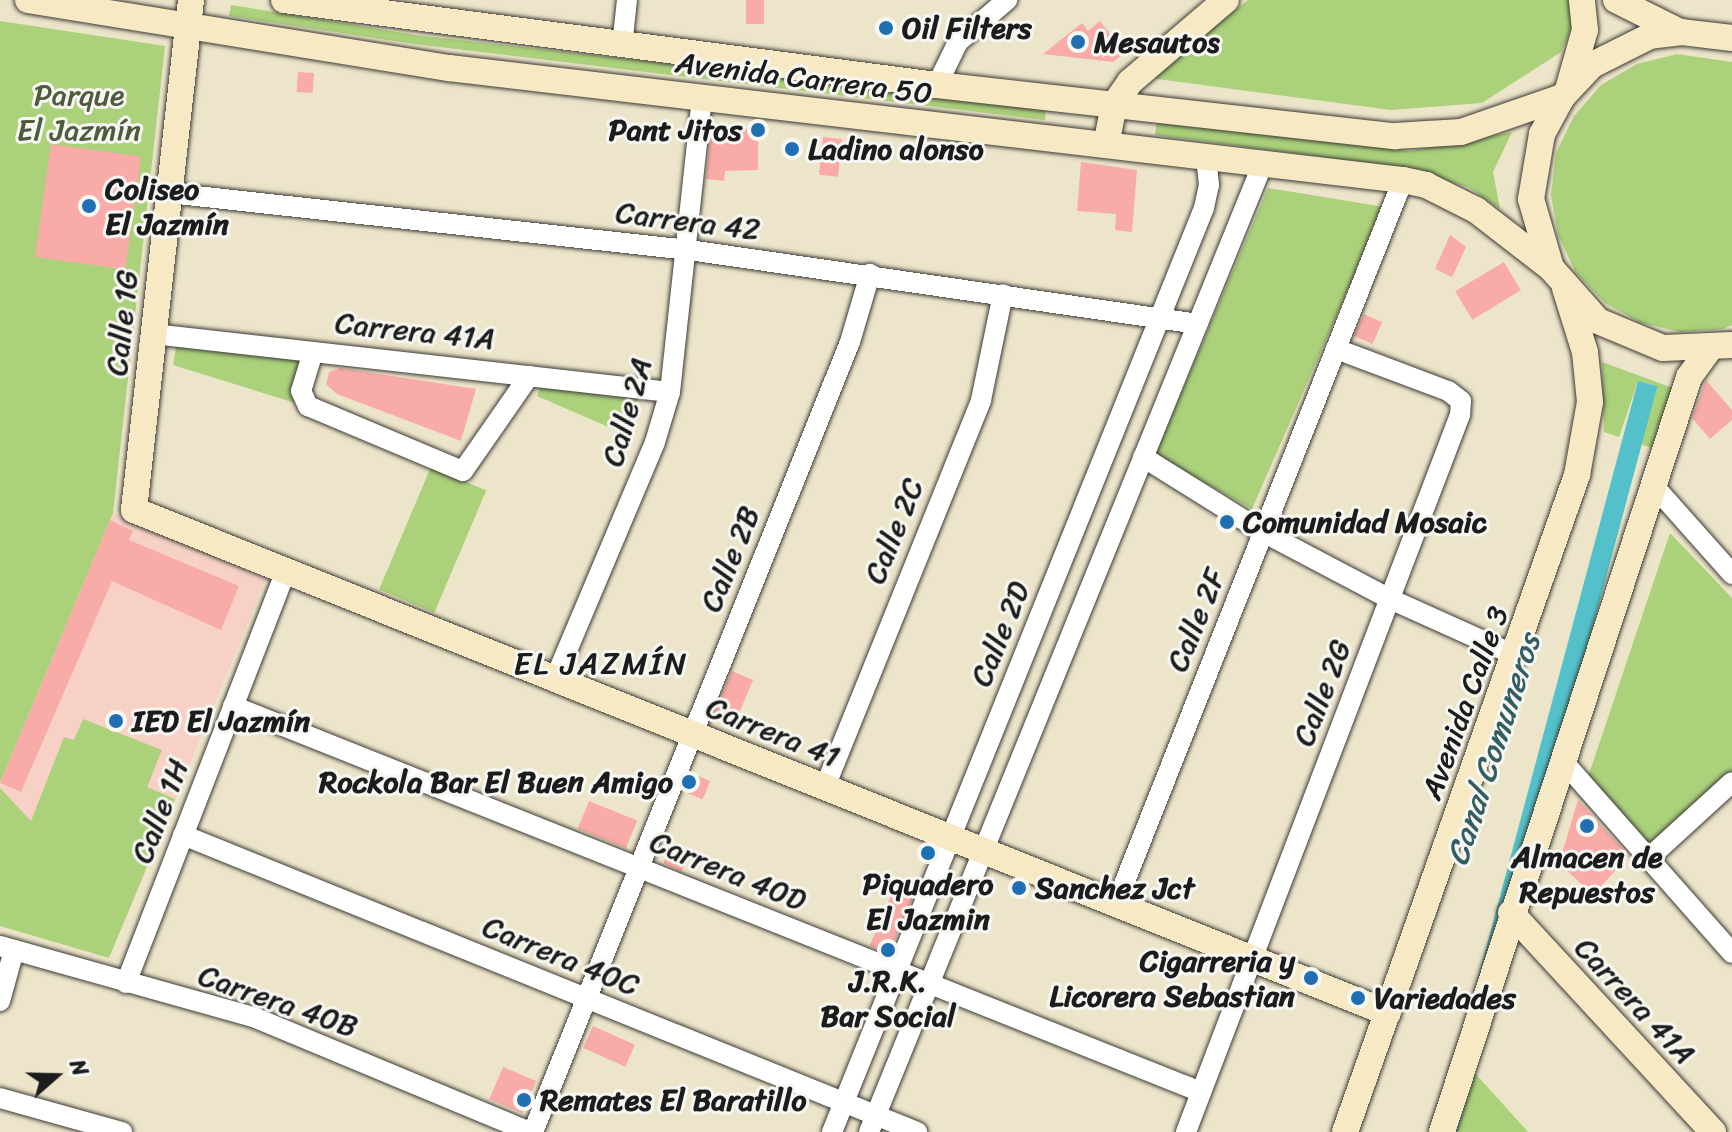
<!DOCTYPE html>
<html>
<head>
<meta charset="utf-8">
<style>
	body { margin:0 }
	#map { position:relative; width:1732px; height:1132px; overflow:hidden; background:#ede5ca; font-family:Sriracha,sans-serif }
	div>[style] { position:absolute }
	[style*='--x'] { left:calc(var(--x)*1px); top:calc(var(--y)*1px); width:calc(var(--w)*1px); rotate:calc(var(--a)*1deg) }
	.built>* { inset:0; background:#f7d1c6 }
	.green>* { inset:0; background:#abd17b; transform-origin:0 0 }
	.water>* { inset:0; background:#54c1ca; transform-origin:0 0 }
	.building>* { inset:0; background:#f9aca7; transform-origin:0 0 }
	.roads { filter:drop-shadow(0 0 2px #3b3a36) drop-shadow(0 0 2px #3b3a36) }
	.street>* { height:20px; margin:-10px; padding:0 10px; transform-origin:10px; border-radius:10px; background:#fff }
	.secondary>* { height:26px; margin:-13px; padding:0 13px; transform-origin:13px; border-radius:13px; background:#f6e9c3 }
	.dots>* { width:22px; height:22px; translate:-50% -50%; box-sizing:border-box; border:4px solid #f6f6f2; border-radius:50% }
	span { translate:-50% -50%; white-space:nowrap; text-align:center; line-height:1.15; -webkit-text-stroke:6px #f6f6f2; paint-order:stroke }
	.poi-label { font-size:30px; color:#1c1c1c; font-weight:700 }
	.left { translate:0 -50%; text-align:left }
	.right { translate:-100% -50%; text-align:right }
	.street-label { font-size:30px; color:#1c1c1c }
	.park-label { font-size:30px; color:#4e5b3d }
	.neighbourhood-label { font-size:32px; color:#1c1c1c; letter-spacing:2px }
	.water-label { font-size:32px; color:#325e62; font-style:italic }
	.north { position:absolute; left:16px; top:1036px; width:80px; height:80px; -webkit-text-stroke:6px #f6f6f2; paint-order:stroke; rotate:70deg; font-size:22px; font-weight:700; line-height:32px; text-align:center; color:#1c1c1c }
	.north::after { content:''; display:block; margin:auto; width:28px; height:36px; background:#1c1c1c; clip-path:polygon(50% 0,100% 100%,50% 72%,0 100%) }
</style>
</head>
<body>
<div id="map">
	<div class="built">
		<i style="clip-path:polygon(113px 513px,266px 579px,124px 924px,0 788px)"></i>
	</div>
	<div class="green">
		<i style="clip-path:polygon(1248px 0,1574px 0,1577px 16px,1561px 52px,1482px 103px,1391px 110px,1150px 78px)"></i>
		<i style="clip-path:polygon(231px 5px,416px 35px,1046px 107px,1045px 120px,414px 44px,229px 16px)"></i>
		<i style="clip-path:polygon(0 21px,165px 46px,113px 513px,0 783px)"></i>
		<i style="clip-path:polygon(1677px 54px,1732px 62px,1732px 325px,1722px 329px,1681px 332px,1641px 323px,1605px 303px,1576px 273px,1558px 235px,1551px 195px,1556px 153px,1574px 116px,1601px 85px,1637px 64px)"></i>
		<i style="clip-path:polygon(1157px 120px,1410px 151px,1512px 132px,1493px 172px,1500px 209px,1470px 188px,1408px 168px,1155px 135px)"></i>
		<i style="clip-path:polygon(1268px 188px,1384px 207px,1252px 509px,1155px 455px)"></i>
		<i style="clip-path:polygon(177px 342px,304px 356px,295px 403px,173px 365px)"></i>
		<i style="clip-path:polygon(1602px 362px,1673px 388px,1651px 448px,1638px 443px,1656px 386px,1638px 381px,1619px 437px,1604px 432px)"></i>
		<i style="clip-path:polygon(541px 385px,638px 399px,629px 436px,537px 396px)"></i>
		<i style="left:431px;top:467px;width:60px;height:133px;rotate:23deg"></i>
		<i style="clip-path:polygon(1670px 533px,1732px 598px,1732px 775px,1652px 847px,1588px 777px)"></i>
		<i style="clip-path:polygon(83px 719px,162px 750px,147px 787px,175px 799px,109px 958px,0 926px,0 788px,31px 821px,64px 737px,74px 740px)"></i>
		<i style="clip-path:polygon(1474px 1072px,1528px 1132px,1456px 1132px)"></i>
	</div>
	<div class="water">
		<i style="left:1638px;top:381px;width:20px;height:792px;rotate:15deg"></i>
	</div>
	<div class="building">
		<i style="left:746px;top:0;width:18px;height:24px"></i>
		<i style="clip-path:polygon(1100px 21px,1125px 53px,1113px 62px,1043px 54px,1082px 23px,1088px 31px)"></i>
		<i style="left:298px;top:72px;width:16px;height:20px;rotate:4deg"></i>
		<i style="clip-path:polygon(712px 124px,758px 130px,758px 170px,725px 171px,724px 181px,706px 179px)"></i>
		<i style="left:823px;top:137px;width:19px;height:38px;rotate:6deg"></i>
		<i style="left:51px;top:144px;width:91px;height:114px;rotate:8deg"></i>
		<i style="clip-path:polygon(1081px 162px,1137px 170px,1132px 232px,1115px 230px,1116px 214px,1077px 211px)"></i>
		<i style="clip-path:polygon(1450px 235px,1466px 247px,1452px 277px,1435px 269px)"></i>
		<i style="left:1504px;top:262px;width:33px;height:57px;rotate:59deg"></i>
		<i style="left:1364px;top:314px;width:20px;height:24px;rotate:24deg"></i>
		<i style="clip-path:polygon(340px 368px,476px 389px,461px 441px,337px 394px,326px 384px,329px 372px)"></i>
		<i style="clip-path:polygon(1706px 380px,1732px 410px,1732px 420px,1710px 439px,1692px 418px)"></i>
		<i style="clip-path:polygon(110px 520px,133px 531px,129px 540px,239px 586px,221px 630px,112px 581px,21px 792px,0 783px)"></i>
		<i style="left:732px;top:671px;width:23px;height:43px;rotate:23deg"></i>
		<i style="left:691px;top:773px;width:21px;height:20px;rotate:23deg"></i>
		<i style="clip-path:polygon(1578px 800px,1629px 856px,1593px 895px,1559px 863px)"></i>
		<i style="left:589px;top:801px;width:52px;height:30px;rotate:22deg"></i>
		<i style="left:671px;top:846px;width:20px;height:19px;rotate:24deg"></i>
		<i style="left:895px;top:886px;width:21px;height:65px;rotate:23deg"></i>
		<i style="left:593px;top:1026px;width:46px;height:24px;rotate:24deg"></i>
		<i style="left:503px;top:1067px;width:36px;height:35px;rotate:23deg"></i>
	</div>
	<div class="roads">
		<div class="street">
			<i style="--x:622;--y:46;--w:46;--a:-83.8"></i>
			<i style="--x:937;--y:85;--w:48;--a:-64"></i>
			<i style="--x:958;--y:42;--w:65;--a:-40.6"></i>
			<i style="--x:169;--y:193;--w:523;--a:6.26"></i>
			<i style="--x:689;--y:250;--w:514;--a:8.27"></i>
			<i style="--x:153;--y:334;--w:520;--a:6.4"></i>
			<i style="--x:313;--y:352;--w:41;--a:107.1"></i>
			<i style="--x:301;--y:391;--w:17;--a:65"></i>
			<i style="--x:308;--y:406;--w:168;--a:22.8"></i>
			<i style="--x:463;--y:471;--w:116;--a:-55.2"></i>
			<i style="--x:1143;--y:457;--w:142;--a:32"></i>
			<i style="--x:1263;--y:532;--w:144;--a:27.8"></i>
			<i style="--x:1390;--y:599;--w:139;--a:24.2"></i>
			<i style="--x:1654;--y:486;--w:118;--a:48.4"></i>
			<i style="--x:555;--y:679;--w:257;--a:-67.1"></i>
			<i style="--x:655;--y:442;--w:52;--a:-73.3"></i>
			<i style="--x:670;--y:392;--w:296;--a:-83.8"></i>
			<i style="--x:233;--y:706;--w:1042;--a:21.74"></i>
			<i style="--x:1562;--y:760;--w:257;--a:48.6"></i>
			<i style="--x:825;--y:787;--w:417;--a:-68"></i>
			<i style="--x:981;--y:400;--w:108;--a:-78.3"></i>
			<i style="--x:183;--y:835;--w:792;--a:22.03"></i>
			<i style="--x:1650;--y:857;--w:111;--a:-42.4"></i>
			<i style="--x:1116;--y:904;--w:779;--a:-68.38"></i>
			<i style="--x:0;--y:946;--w:266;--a:15.7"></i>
			<i style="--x:256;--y:1018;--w:297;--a:22.6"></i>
			<i style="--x:126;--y:983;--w:442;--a:-68.8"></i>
			<i style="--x:0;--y:1001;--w:53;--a:-74.6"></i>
			<i style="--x:0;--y:1098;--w:127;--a:15.6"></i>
			<i style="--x:533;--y:1132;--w:851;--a:-68.14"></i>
			<i style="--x:850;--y:342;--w:71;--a:-73.6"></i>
			<i style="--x:832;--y:1132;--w:996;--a:-68.07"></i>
			<i style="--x:1204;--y:208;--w:24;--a:-78"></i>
			<i style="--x:1209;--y:185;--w:29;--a:-96"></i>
			<i style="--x:869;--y:1132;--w:1046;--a:-67.87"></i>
			<i style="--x:1186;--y:1132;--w:768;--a:-69.09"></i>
			<i style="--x:1460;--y:415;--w:14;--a:-86"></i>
			<i style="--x:1461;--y:401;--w:16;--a:-142"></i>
			<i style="--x:1448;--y:391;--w:120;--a:-159.4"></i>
		</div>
		<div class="secondary">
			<i style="--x:28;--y:0;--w:426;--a:9.2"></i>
			<i style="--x:449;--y:68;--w:961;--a:6.7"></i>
			<i style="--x:1403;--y:180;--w:24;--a:12"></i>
			<i style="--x:1426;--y:185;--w:56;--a:26.6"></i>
			<i style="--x:1476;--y:210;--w:95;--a:37.7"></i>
			<i style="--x:191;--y:0;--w:513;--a:96.38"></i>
			<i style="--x:134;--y:510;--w:1351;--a:21.86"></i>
			<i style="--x:284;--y:0;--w:659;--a:7.42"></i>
			<i style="--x:937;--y:85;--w:461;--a:6.4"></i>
			<i style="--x:1395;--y:136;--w:66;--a:-3.5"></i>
			<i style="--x:1461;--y:132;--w:107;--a:-19.1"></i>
			<i style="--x:1616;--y:0;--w:69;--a:26.6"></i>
			<i style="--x:1732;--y:38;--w:50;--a:-173.2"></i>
			<i style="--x:1682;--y:32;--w:32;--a:173"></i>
			<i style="--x:1650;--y:36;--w:65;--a:153.4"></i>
			<i style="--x:1592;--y:65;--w:44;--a:133.2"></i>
			<i style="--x:1562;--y:97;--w:42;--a:118.4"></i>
			<i style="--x:1542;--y:134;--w:66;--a:99.6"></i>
			<i style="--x:1531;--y:199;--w:72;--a:73.8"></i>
			<i style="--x:1551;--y:268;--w:71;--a:48.4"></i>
			<i style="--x:1598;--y:321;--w:70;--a:22.6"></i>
			<i style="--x:1663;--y:348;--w:69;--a:-2.5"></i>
			<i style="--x:1569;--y:86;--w:58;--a:-74.1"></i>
			<i style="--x:1585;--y:30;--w:30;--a:-96"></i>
			<i style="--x:1106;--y:145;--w:41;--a:-78.7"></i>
			<i style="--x:1114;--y:105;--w:28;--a:-55"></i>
			<i style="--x:1130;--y:82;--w:126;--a:-40.5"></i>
			<i style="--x:1511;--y:913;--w:298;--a:47.3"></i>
			<i style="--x:1345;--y:1132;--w:697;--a:-70.55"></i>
			<i style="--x:1577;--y:475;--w:74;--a:-79.9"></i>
			<i style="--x:1590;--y:402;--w:50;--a:-95.7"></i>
			<i style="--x:1585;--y:352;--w:67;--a:-107.4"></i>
			<i style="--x:1442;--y:1132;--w:794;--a:-71.88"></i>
			<i style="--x:1689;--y:377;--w:34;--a:-54"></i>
		</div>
	</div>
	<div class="dots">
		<i style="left:886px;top:28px;background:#1f6fb2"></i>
		<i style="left:1078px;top:42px;background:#1f6fb2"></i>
		<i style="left:758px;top:130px;background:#1f6fb2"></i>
		<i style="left:792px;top:149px;background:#1f6fb2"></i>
		<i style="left:89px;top:206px;background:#1f6fb2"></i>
		<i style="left:1227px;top:522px;background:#1f6fb2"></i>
		<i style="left:116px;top:721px;background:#1f6fb2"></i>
		<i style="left:689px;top:782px;background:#1f6fb2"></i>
		<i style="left:1587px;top:826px;background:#1f6fb2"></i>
		<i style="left:928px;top:853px;background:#1f6fb2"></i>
		<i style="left:1019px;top:888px;background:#1f6fb2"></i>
		<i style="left:888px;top:950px;background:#1f6fb2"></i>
		<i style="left:1311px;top:978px;background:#1f6fb2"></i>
		<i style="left:1358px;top:998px;background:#1f6fb2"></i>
		<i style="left:524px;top:1100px;background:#1f6fb2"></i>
	</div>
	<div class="poi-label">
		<span class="left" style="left:902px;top:28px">Oil Filters</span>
		<span class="left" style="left:1094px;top:42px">Mesautos</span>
		<span class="right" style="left:742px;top:130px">Pant Jitos</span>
		<span class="left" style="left:808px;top:149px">Ladino alonso</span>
		<span class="left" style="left:105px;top:206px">Coliseo<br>El Jazmín</span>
		<span class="left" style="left:1243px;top:522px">Comunidad Mosaic</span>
		<span class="left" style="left:132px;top:721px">IED El Jazmín</span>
		<span class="right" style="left:673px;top:782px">Rockola Bar El Buen Amigo</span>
		<span style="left:1587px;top:874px">Almacen de<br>Repuestos</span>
		<span style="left:928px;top:901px">Piquadero<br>El Jazmin</span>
		<span class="left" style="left:1035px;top:888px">Sanchez Jct</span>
		<span class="right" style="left:1295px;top:978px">Cigarreria y<br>Licorera Sebastian</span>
		<span style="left:888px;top:998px">J.R.K.<br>Bar Social</span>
		<span class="left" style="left:1374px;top:998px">Variedades</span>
		<span class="left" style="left:540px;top:1100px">Remates El Baratillo</span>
	</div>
	<div class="street-label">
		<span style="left:804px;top:78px;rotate:7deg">Avenida Carrera 50</span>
		<span style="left:688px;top:221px;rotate:7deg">Carrera 42</span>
		<span style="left:122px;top:323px;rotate:-84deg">Calle 1G</span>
		<span style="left:415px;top:331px;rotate:6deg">Carrera 41A</span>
		<span style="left:627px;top:412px;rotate:-74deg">Calle 2A</span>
		<span style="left:894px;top:531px;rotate:-68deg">Calle 2C</span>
		<span style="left:730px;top:559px;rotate:-68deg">Calle 2B</span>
		<span style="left:1196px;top:620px;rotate:-68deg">Calle 2F</span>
		<span style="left:1000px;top:634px;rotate:-68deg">Calle 2D</span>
		<span style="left:1322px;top:693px;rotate:-69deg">Calle 2G</span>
		<span style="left:1465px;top:703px;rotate:-70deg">Avenida Calle 3</span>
		<span style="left:773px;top:732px;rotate:22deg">Carrera 41</span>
		<span style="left:160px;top:811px;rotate:-69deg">Calle 1H</span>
		<span style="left:728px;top:871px;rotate:22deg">Carrera 40D</span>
		<span style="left:561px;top:956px;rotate:22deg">Carrera 40C</span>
		<span style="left:278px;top:1001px;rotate:19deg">Carrera 40B</span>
		<span style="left:1635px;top:1001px;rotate:47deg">Carrera 41A</span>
	</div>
	<div class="park-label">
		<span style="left:79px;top:112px">Parque<br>El Jazmín</span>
	</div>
	<div class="neighbourhood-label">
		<span style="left:601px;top:664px">EL JAZMÍN</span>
	</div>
	<div class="water-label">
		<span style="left:1494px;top:750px;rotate:-72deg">Canal Comuneros</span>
	</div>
	<div class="north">N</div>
</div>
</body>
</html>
